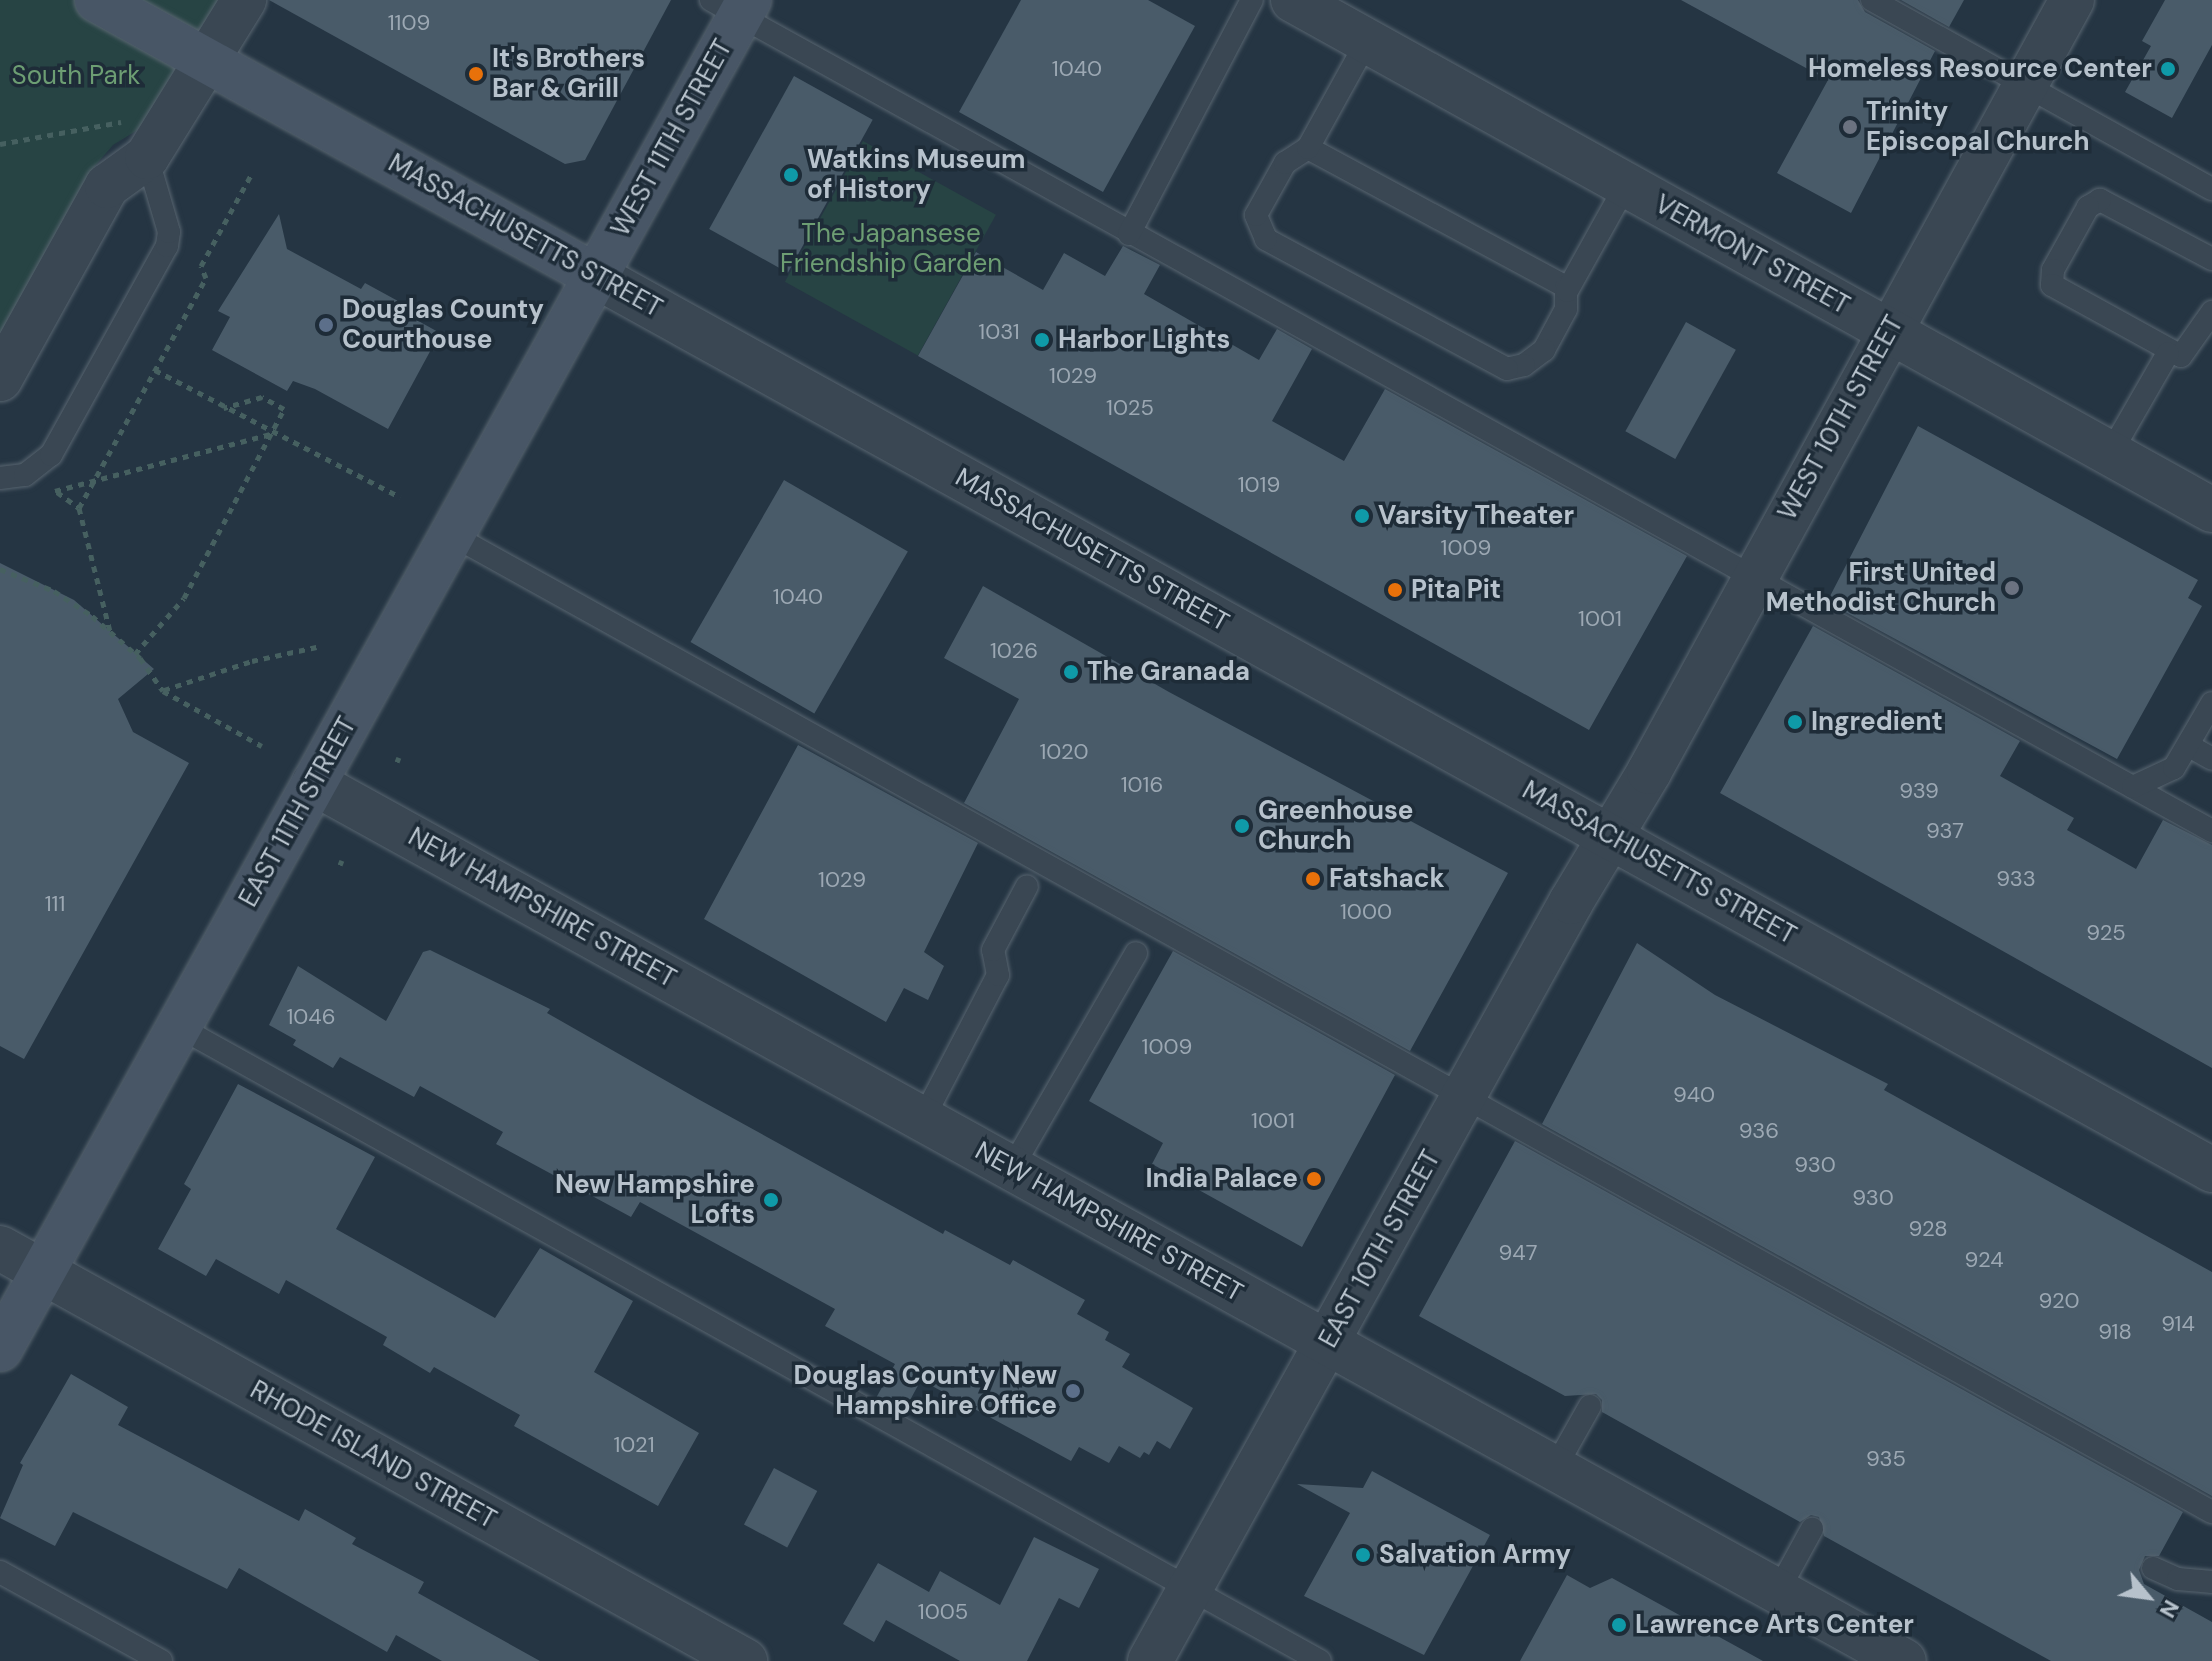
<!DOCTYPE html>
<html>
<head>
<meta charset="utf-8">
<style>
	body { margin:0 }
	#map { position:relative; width:2212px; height:1661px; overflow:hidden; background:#253543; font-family:"DM Sans",sans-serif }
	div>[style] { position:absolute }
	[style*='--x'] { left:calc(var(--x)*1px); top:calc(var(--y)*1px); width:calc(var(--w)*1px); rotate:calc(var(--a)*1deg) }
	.green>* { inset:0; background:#274444; transform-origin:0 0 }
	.building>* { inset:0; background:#495b69; transform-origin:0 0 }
	.path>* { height:5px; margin-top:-2.5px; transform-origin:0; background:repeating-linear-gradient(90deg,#466060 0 6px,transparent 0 12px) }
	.roads { filter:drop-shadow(0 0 2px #586570) drop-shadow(0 0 2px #586570) }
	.service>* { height:22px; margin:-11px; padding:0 11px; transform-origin:11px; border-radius:11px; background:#3a4753 }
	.minor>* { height:44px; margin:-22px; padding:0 22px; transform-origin:22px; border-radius:22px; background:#3a4753 }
	.tertiary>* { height:44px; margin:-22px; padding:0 22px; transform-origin:22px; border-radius:22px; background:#3a4753 }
	.secondary>* { height:44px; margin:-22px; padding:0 22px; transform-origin:22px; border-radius:22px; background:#485666 }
	.dots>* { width:22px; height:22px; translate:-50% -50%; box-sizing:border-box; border:4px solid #1e2c38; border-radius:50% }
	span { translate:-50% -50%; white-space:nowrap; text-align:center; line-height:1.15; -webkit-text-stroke:7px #1e2c38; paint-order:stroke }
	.number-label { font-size:22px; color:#9ca8b3 }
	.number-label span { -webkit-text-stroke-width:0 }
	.poi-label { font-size:26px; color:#b7c2cc; font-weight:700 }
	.left { translate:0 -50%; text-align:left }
	.right { translate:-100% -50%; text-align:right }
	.park-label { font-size:26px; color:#6d9e73 }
	.street-label { font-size:26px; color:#b7c2cc }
	.north { position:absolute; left:2108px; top:1557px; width:80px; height:80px; -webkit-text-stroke:6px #1e2c38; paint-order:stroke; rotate:119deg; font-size:22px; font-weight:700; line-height:32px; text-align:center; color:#b7c2cc }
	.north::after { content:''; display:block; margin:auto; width:28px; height:36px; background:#b7c2cc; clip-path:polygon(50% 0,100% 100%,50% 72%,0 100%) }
</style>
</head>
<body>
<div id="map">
	<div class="green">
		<i style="clip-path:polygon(0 0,221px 0,144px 126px,113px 145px,94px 167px,0 337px)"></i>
		<i style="left:863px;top:141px;width:152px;height:161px;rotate:29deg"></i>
	</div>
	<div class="building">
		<i style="clip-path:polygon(269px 0,671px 0,585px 160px,565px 164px)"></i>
		<i style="clip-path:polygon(1021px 0,1148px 0,1195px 26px,1103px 192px,959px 112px)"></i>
		<i style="clip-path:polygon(1681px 0,1858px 0,1865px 12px,1935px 51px,1851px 213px,1777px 173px,1828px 80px)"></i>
		<i style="clip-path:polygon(1901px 0,1964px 0,1949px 27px)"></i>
		<i style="clip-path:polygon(2165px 0,2212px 0,2212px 45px,2172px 118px,2125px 92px,2151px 46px,2142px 41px)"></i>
		<i style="left:794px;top:76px;width:90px;height:175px;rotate:29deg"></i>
		<i style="clip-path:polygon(279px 214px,287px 249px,361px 289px,365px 283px,398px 301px,395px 308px,440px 333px,388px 429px,315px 389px,293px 381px,287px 391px,212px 350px,230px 317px,218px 311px)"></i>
		<i style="clip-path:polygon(1123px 246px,1160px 265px,1144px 294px,1259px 360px,1277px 329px,1312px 349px,1272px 421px,1344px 461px,1385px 389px,1687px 556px,1589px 730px,918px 356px,976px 252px,1043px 290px,1064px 253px,1105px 276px)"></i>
		<i style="left:1686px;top:322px;width:57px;height:125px;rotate:29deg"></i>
		<i style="clip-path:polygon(1918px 426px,2198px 580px,2188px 598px,2202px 606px,2117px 759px,1827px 602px)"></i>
		<i style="left:784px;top:480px;width:143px;height:187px;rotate:30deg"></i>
		<i style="clip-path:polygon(0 563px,74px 600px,154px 669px,118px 699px,133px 732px,189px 763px,24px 1059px,0 1046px)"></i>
		<i style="clip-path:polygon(983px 586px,1169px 692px,1508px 873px,1410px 1051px,964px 803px,1019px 699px,944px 658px)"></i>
		<i style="clip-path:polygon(1813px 626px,2020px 741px,2000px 776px,2074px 818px,2067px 830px,2136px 869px,2163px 820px,2212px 845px,2212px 1068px,1720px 793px)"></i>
		<i style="clip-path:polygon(798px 745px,978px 843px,924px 952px,944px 966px,928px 1000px,904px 988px,886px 1022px,704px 919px)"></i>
		<i style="clip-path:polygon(1637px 943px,1715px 995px,1888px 1084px,1884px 1090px,2212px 1272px,2212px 1496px,1542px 1124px)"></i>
		<i style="clip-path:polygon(430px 950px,550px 1009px,547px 1013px,698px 1099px,943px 1234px,945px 1230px,1010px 1265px,1013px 1260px,1085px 1300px,1077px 1314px,1109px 1332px,1105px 1340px,1130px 1354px,1122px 1367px,1193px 1408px,1170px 1449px,1157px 1441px,1149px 1455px,1144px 1452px,1140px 1458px,1119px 1446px,1109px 1463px,1079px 1447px,1071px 1461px,921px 1380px,903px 1413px,876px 1398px,895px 1364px,825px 1326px,835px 1309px,640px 1202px,631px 1217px,496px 1144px,503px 1132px,420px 1086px,414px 1097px,340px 1057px,333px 1068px,293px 1045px,296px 1040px,269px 1025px,298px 966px,386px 1021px,423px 952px)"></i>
		<i style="clip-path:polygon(1173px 951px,1395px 1075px,1302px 1247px,1152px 1164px,1163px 1143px,1089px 1101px)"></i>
		<i style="clip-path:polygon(238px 1084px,375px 1157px,336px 1229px,495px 1318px,540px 1248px,633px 1301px,594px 1372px,699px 1433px,658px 1506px,514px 1426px,520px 1415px,434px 1367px,430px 1373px,383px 1345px,387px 1337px,286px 1280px,279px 1294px,216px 1259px,206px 1276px,158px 1249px,191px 1189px,184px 1184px)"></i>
		<i style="clip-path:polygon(1515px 1141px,2183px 1512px,2159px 1556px,2145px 1556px,2139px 1570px,2144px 1584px,2212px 1622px,2212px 1661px,2051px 1661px,1824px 1536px,1819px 1517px,1811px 1515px,1800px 1522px,1602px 1412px,1602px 1400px,1596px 1394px,1565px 1396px,1419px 1316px)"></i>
		<i style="clip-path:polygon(71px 1374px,128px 1407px,118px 1425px,299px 1521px,305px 1509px,356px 1538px,352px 1544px,424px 1582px,418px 1593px,540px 1661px,442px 1661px,396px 1635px,387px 1652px,239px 1568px,227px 1589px,73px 1512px,55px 1546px,0 1518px,23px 1465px,20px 1463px)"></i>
		<i style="left:774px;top:1468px;width:49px;height:64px;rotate:28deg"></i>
		<i style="clip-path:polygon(1372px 1471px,1490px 1535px,1424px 1655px,1304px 1596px,1350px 1513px,1297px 1484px,1363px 1488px)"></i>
		<i style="clip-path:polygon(1034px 1537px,1099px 1569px,1079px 1608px,1059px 1598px,1027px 1661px,960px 1661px,886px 1620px,874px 1642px,843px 1624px,878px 1563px,929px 1592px,940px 1571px,1000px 1605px)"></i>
		<i style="clip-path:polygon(1567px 1575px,1590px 1588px,1612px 1578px,1763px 1661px,1520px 1661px)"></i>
	</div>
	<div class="path">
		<i style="--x:0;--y:144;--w:123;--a:-10.3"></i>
		<i style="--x:155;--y:370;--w:276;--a:27.4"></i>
		<i style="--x:55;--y:491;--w:222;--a:-14.8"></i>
		<i style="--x:57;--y:492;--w:27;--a:36"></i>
		<i style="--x:79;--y:508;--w:127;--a:75.9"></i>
		<i style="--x:79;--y:508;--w:263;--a:-61.1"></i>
		<i style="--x:206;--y:278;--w:13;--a:-113"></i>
		<i style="--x:201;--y:266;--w:104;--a:-61.2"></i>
		<i style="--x:0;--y:569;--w:58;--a:22.2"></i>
		<i style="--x:54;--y:591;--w:45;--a:33.3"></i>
		<i style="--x:92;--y:616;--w:64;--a:41.2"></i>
		<i style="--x:140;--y:658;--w:40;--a:55.1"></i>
		<i style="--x:163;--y:691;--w:113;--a:29.1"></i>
		<i style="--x:135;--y:654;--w:74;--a:-48.8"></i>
		<i style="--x:184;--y:598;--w:214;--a:-62.1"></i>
		<i style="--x:284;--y:409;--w:25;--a:-151"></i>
		<i style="--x:262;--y:397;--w:40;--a:164"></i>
		<i style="--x:164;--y:690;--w:93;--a:-18.2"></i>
		<i style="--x:252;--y:661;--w:66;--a:-12.3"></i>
		<i style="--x:397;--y:762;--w:5;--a:-68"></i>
		<i style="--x:340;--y:865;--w:5;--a:-68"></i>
	</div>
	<div class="roads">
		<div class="service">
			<i style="--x:711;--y:0;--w:1716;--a:28.97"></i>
			<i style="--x:1872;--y:0;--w:389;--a:29.1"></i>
			<i style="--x:1308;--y:148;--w:293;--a:28.3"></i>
			<i style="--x:1566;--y:287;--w:22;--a:90"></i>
			<i style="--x:1566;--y:309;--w:47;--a:118.2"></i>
			<i style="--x:1544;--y:350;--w:25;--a:143"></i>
			<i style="--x:1524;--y:365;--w:17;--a:167"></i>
			<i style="--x:1507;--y:369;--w:274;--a:-151.7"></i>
			<i style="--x:1266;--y:239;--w:26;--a:-113"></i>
			<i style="--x:1256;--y:215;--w:60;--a:-60.9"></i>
			<i style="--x:1285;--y:163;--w:27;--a:-33"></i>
			<i style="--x:1308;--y:148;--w:122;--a:-61.1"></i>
			<i style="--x:1129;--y:234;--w:264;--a:-62.3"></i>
			<i style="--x:2212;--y:259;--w:127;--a:-152.2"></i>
			<i style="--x:2100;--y:200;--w:14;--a:150"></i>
			<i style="--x:2088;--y:207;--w:72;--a:119.1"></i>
			<i style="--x:2053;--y:270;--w:15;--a:94"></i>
			<i style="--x:2052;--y:285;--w:147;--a:28.8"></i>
			<i style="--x:2181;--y:356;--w:54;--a:-54.8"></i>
			<i style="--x:1567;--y:291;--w:121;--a:-60.9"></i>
			<i style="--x:2110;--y:454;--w:116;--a:-60.1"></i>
			<i style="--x:0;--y:478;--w:25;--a:-7"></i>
			<i style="--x:25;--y:475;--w:33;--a:-38"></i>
			<i style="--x:51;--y:455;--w:239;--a:-61"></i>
			<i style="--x:167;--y:246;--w:14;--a:-82"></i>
			<i style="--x:169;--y:232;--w:78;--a:-106.3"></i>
			<i style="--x:452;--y:535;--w:2013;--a:29.04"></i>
			<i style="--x:2189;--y:746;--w:26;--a:29"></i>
			<i style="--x:2133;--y:787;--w:45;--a:-24.9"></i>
			<i style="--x:2174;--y:768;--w:75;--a:-59.7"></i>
			<i style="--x:179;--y:1027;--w:1305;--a:29.06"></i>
			<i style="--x:923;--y:1119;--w:162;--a:-62.5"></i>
			<i style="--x:998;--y:975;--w:25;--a:-101"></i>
			<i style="--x:993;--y:950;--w:72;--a:-62"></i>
			<i style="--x:1012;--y:1168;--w:248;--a:-60"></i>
			<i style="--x:1555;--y:1468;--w:71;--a:-60.6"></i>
			<i style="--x:2153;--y:1568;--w:27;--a:24"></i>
			<i style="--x:2178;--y:1579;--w:34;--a:5"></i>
			<i style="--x:0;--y:1572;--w:184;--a:28.9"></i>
			<i style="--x:1778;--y:1591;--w:71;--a:-61.3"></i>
		</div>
		<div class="minor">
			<i style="--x:0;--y:379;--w:221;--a:-61"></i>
			<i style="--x:107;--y:186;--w:49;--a:-35.9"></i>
			<i style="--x:147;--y:157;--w:185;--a:-58.3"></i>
			<i style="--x:0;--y:1248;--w:852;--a:29"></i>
			<i style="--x:1150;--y:1661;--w:868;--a:-60.98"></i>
			<i style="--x:1571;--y:902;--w:152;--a:-59"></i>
			<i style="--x:1649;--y:772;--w:880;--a:-61.28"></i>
		</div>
		<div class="tertiary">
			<i style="--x:1293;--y:0;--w:1051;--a:29.03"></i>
			<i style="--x:596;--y:276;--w:1847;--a:28.95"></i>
			<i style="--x:314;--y:783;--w:1816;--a:28.91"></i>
		</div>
		<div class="secondary">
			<i style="--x:97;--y:0;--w:570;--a:28.95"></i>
			<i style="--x:0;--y:1349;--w:1543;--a:-60.96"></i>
		</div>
	</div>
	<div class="dots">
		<i style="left:2168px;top:69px;background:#0f9aa8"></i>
		<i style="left:476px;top:74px;background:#e8710a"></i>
		<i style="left:1850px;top:127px;background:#6b7280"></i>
		<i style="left:791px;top:175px;background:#0f9aa8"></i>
		<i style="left:326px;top:325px;background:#5c6f8a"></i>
		<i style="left:1042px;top:340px;background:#0f9aa8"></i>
		<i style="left:1362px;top:516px;background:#0f9aa8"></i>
		<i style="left:2012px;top:588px;background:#6b7280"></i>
		<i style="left:1395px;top:590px;background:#e8710a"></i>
		<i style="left:1071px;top:672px;background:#0f9aa8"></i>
		<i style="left:1795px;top:722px;background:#0f9aa8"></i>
		<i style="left:1242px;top:826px;background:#0f9aa8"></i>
		<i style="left:1313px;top:879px;background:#e8710a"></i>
		<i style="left:1314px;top:1179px;background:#e8710a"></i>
		<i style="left:771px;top:1200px;background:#0f9aa8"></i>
		<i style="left:1073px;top:1391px;background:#5c6f8a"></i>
		<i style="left:1363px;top:1555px;background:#0f9aa8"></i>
		<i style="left:1619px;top:1625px;background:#0f9aa8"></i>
	</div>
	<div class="number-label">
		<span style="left:409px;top:23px">1109</span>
		<span style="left:1077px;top:69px">1040</span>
		<span style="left:999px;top:332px">1031</span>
		<span style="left:1073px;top:376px">1029</span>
		<span style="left:1130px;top:408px">1025</span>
		<span style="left:1259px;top:485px">1019</span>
		<span style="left:1466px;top:548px">1009</span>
		<span style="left:798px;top:597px">1040</span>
		<span style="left:1600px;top:619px">1001</span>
		<span style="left:1014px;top:651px">1026</span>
		<span style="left:1064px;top:752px">1020</span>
		<span style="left:1142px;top:785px">1016</span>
		<span style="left:1919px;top:791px">939</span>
		<span style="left:1945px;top:831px">937</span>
		<span style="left:2016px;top:879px">933</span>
		<span style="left:842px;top:880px">1029</span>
		<span style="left:55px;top:904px">111</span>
		<span style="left:1366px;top:912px">1000</span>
		<span style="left:2106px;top:933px">925</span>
		<span style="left:311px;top:1017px">1046</span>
		<span style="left:1167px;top:1047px">1009</span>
		<span style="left:1694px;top:1095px">940</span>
		<span style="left:1273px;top:1121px">1001</span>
		<span style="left:1759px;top:1131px">936</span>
		<span style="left:1815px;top:1165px">930</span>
		<span style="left:1873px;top:1198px">930</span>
		<span style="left:1928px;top:1229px">928</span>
		<span style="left:1518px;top:1253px">947</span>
		<span style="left:1984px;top:1260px">924</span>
		<span style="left:2059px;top:1301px">920</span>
		<span style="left:2178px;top:1324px">914</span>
		<span style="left:2115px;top:1332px">918</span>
		<span style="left:634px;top:1445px">1021</span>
		<span style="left:1886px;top:1459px">935</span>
		<span style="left:943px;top:1612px">1005</span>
	</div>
	<div class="poi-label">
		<span class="left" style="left:492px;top:74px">It's Brothers<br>Bar &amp; Grill</span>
		<span class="right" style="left:2152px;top:69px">Homeless Resource Center</span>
		<span class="left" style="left:1866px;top:127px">Trinity<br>Episcopal Church</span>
		<span class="left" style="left:807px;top:175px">Watkins Museum<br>of History</span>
		<span class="left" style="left:342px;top:325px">Douglas County<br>Courthouse</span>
		<span class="left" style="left:1058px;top:340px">Harbor Lights</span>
		<span class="left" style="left:1378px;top:516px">Varsity Theater</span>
		<span class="right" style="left:1996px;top:588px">First United<br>Methodist Church</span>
		<span class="left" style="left:1411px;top:590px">Pita Pit</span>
		<span class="left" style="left:1087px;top:672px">The Granada</span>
		<span class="left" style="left:1811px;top:722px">Ingredient</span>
		<span class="left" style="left:1258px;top:826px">Greenhouse<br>Church</span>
		<span class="left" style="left:1329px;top:879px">Fatshack</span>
		<span class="right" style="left:1298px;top:1179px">India Palace</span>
		<span class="right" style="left:755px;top:1200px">New Hampshire<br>Lofts</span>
		<span class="right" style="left:1057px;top:1391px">Douglas County New<br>Hampshire Office</span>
		<span class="left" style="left:1379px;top:1555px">Salvation Army</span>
		<span class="left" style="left:1635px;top:1625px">Lawrence Arts Center</span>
	</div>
	<div class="park-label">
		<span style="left:76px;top:76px">South Park</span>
		<span style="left:891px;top:249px">The Japansese<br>Friendship Garden</span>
	</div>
	<div class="street-label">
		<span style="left:672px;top:138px;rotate:-61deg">WEST 11TH STREET</span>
		<span style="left:525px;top:236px;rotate:29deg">MASSACHUSETTS STREET</span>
		<span style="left:1752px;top:255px;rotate:29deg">VERMONT STREET</span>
		<span style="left:1841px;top:418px;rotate:-61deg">WEST 10TH STREET</span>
		<span style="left:1092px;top:550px;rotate:29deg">MASSACHUSETTS STREET</span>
		<span style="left:298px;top:812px;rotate:-61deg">EAST 11TH STREET</span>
		<span style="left:1659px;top:863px;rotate:29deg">MASSACHUSETTS STREET</span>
		<span style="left:542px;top:908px;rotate:29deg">NEW HAMPSHIRE STREET</span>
		<span style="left:1109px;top:1222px;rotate:29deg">NEW HAMPSHIRE STREET</span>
		<span style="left:1380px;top:1249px;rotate:-61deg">EAST 10TH STREET</span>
		<span style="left:373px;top:1455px;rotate:29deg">RHODE ISLAND STREET</span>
	</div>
	<div class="north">N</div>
</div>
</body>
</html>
